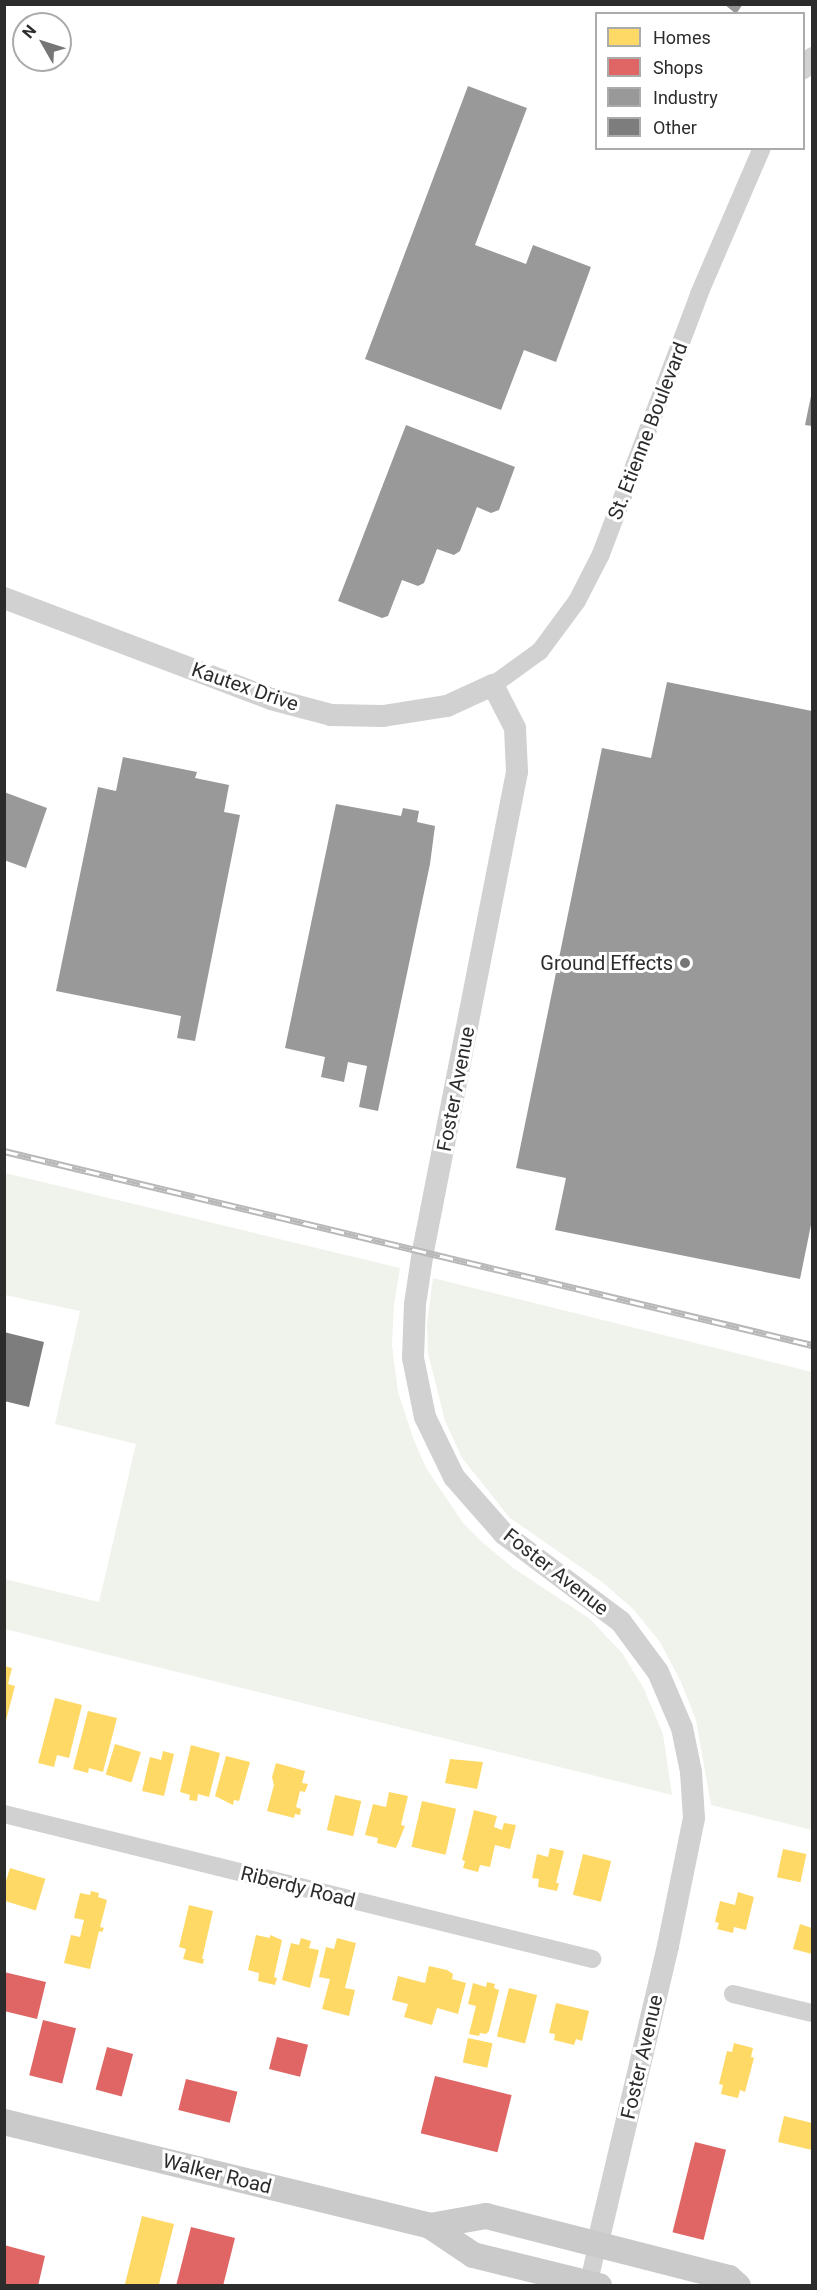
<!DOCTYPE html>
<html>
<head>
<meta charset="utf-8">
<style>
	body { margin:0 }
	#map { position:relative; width:817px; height:2290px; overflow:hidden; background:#fff; font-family:Roboto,sans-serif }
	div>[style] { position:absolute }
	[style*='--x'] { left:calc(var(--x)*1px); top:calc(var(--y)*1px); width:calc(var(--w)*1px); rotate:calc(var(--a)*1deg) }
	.green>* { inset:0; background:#f0f3eb }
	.homes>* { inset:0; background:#ffd966; transform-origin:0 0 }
	.shops>* { inset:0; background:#e06666; transform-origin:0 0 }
	.industry>* { inset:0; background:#999 }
	.building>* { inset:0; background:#7d7d7d }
	.minor>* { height:18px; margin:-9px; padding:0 9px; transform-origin:9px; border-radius:9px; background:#d1d1d1 }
	.tertiary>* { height:22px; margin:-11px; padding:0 11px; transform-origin:11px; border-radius:11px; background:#d1d1d1 }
	.secondary>* { height:26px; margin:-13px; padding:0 13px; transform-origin:13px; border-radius:13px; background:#cacaca }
	.rail>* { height:7px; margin-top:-3.5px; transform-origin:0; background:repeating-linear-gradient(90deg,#fff 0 14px,#b8b8b8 0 28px); box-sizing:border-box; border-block:2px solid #b8b8b8 }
	.dots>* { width:16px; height:16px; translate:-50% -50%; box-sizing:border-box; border:3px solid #fff; border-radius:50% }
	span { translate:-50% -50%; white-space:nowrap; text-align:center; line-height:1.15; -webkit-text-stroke:6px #fff; paint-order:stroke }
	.street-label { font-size:20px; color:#2c2c2c }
	.poi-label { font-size:20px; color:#2c2c2c }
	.right { translate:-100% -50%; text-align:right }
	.frame { position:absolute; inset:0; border:6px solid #2c2c2c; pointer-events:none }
	.legend { position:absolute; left:595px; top:12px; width:210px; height:138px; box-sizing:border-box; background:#fff; border:2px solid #ababab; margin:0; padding:8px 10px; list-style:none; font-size:18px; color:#2c2c2c }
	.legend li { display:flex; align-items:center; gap:12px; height:30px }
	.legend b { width:30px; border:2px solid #ababab }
	.north { position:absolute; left:12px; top:12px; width:60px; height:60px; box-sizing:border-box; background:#fff; border:2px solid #ababab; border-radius:50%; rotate:309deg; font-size:16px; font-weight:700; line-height:24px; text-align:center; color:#2c2c2c }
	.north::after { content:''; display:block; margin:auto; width:21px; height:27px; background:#767676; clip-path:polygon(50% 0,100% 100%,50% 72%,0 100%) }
</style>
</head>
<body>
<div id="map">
	<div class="green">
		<i style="clip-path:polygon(5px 1173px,400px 1268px,394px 1305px,392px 1345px,398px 1392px,413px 1438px,426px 1468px,463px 1523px,482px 1542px,512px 1567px,590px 1619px,622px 1653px,643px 1687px,663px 1734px,672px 1795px,5px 1629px,5px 1579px,99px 1602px,136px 1444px,55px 1424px,80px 1311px,5px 1295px)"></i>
		<i style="clip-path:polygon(433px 1278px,812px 1372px,812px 1830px,711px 1805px,696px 1720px,681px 1682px,660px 1642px,633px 1609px,602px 1582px,510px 1518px,462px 1458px,445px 1421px,428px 1353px,427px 1324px)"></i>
	</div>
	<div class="homes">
		<i style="clip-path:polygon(4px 1666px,12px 1668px,8px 1684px,15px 1686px,5px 1724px)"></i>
		<i style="clip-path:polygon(55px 1698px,82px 1705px,69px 1758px,57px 1755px,54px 1767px,38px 1763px)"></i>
		<i style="clip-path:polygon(88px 1711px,117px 1718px,103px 1772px,89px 1768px,88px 1773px,73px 1769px)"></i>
		<i style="left:115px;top:1744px;width:27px;height:32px;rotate:17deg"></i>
		<i style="clip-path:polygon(191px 1745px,220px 1753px,209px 1797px,198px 1794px,197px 1801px,189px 1800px,190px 1795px,180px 1792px)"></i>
		<i style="clip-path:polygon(163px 1751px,174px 1754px,164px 1796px,142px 1791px,150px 1757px,161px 1760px)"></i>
		<i style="clip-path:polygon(226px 1756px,250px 1762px,239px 1801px,234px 1800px,233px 1805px,215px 1796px)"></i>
		<i style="clip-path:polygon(450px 1759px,483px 1762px,477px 1789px,445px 1783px)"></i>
		<i style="clip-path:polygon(276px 1763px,305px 1771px,302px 1783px,308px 1784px,305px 1792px,300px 1791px,296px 1807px,301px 1809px,300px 1815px,295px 1814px,294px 1818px,267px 1811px,274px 1785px,272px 1777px)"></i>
		<i style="clip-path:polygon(389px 1792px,408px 1796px,401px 1825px,405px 1826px,396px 1848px,377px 1843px,378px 1838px,365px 1835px,373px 1804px,386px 1807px)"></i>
		<i style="left:335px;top:1795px;width:27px;height:36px;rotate:13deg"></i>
		<i style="left:422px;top:1801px;width:35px;height:47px;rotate:13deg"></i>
		<i style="clip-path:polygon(474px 1810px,497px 1816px,494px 1827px,502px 1830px,504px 1823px,516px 1825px,510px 1849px,495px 1845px,490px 1867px,480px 1865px,478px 1872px,463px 1868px,465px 1861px,462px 1860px)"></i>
		<i style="clip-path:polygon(550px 1848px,564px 1851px,556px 1883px,559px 1883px,557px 1891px,538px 1887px,539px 1879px,532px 1878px,537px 1854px,548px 1857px)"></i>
		<i style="left:783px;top:1849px;width:24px;height:29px;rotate:12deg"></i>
		<i style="left:583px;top:1854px;width:29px;height:42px;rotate:14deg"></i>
		<i style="left:10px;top:1868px;width:37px;height:33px;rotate:17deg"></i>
		<i style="clip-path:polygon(91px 1891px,99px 1893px,98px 1897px,107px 1900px,100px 1927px,104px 1928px,102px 1932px,99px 1931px,90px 1969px,64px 1963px,71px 1935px,80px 1937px,84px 1920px,74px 1918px,80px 1893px,90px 1895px)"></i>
		<i style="clip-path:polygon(738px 1892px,754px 1897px,746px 1930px,734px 1927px,733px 1933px,717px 1929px,719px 1923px,715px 1922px,720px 1901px,735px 1905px)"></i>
		<i style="clip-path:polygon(189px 1905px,213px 1911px,202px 1959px,204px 1959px,203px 1964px,183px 1959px,186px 1949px,179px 1947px)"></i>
		<i style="clip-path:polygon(800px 1924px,812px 1928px,812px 1954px,793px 1949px)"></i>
		<i style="clip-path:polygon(256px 1935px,270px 1938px,270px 1935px,282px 1940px,274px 1977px,277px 1978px,275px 1985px,258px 1981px,259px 1973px,248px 1970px)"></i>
		<i style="clip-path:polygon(301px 1938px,311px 1941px,309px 1948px,319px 1950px,310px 1988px,282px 1980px,291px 1943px,299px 1945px)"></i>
		<i style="clip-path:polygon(337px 1938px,356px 1943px,345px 1988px,355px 1990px,349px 2016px,322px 2009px,330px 1979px,319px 1977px,326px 1947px,334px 1949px)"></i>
		<i style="clip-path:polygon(429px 1966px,447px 1970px,453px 1974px,452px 1979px,466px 1983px,458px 2014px,437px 2008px,432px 2025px,404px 2017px,408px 2004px,392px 2000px,398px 1976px,425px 1983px)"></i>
		<i style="clip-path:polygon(487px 1982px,495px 1984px,494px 1988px,499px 1990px,489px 2031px,486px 2034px,480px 2033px,479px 2036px,469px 2034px,476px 2006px,468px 2004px,473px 1983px,486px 1987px)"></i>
		<i style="left:509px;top:1988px;width:29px;height:50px;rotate:14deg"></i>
		<i style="clip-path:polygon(556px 2003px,589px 2011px,582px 2041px,576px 2039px,574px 2045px,554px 2040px,555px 2034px,549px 2033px)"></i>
		<i style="left:468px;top:2038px;width:25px;height:25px;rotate:12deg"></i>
		<i style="clip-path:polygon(734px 2043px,753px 2048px,751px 2057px,754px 2058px,745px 2092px,740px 2090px,738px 2098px,721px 2094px,723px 2085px,719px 2084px,727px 2051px,732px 2052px)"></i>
		<i style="clip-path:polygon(784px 2116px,812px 2123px,812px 2150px,778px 2142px)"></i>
		<i style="left:142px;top:2216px;width:33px;height:72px;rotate:14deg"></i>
	</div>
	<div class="shops">
		<i style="clip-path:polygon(4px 1972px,46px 1982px,37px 2019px,4px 2011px)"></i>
		<i style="left:43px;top:2020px;width:34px;height:57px;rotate:14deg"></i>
		<i style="left:277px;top:2037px;width:32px;height:33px;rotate:14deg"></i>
		<i style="left:107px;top:2047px;width:27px;height:44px;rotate:15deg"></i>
		<i style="left:435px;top:2076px;width:79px;height:59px;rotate:14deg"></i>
		<i style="left:186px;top:2079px;width:53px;height:32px;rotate:14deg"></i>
		<i style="left:695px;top:2142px;width:32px;height:93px;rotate:14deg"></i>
		<i style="clip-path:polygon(191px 2227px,235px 2238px,223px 2286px,176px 2286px)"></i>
		<i style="clip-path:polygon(4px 2245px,45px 2256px,38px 2286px,4px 2284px)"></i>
	</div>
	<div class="industry">
		<i style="clip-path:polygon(724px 4px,743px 4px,736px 14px)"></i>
		<i style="clip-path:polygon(468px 86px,527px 108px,475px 245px,526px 264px,533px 245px,591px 267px,556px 362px,524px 350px,501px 410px,365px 359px)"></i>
		<i style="clip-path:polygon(812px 391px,812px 426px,805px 425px)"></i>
		<i style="clip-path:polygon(406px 425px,515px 467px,499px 510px,491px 513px,477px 507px,460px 551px,454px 555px,437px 549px,424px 583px,418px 586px,402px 580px,388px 616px,382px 618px,338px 601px)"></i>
		<i style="clip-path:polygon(667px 682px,812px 711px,812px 1220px,800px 1279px,555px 1230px,566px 1178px,516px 1168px,602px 748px,651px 758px)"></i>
		<i style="clip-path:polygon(123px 757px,197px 772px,195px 778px,229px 785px,224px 812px,240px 815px,195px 1041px,177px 1038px,181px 1016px,56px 991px,98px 787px,116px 791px)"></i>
		<i style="clip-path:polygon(4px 792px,47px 808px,26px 868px,4px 860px)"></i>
		<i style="clip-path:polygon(336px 804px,401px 816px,403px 808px,419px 811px,417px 822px,435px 826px,430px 864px,378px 1111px,359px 1107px,367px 1066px,348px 1062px,344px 1082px,321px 1077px,325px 1057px,285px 1048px)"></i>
	</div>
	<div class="building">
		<i style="clip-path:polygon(4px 1332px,44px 1342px,29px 1407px,4px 1401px)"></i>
	</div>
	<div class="minor">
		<i style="--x:804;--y:70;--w:16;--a:-60"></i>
		<i style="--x:493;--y:685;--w:58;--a:-35.9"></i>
		<i style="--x:540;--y:651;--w:62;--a:-53.5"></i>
		<i style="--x:577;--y:601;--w:53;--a:-62.9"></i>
		<i style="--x:601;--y:554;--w:278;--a:-69.3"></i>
		<i style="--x:699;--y:294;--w:159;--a:-66.7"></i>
		<i style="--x:4;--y:1814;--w:606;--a:13.85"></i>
		<i style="--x:733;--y:1994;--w:81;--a:13.5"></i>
		<i style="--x:588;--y:2286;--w:45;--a:-77.2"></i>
	</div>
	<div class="tertiary">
		<i style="--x:4;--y:598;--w:285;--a:20.7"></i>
		<i style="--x:271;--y:699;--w:62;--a:14.9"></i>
		<i style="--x:331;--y:715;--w:52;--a:1.1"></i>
		<i style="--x:383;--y:716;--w:65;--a:-8.9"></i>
		<i style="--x:447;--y:706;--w:51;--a:-24.5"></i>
		<i style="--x:493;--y:685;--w:48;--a:62.9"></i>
		<i style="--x:515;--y:728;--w:44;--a:87.4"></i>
		<i style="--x:517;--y:772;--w:488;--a:101.1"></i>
		<i style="--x:423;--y:1251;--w:54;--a:98.6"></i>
		<i style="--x:415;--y:1304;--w:54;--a:92.1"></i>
		<i style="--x:413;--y:1358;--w:60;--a:78.5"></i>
		<i style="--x:425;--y:1417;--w:67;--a:64.2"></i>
		<i style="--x:454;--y:1477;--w:76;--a:48.7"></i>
		<i style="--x:504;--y:1534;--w:146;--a:36.9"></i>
		<i style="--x:621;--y:1622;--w:62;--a:53.5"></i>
		<i style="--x:658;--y:1672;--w:61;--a:66.8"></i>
		<i style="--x:682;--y:1728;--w:45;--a:78.4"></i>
		<i style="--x:691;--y:1772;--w:46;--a:86.3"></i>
		<i style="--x:694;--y:1818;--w:131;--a:101.5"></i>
		<i style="--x:668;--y:1946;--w:304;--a:103.3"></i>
	</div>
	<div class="secondary">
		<i style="--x:4;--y:2122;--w:439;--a:13.7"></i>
		<i style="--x:430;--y:2226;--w:52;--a:34"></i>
		<i style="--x:473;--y:2255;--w:130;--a:13.8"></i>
		<i style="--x:430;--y:2226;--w:57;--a:-10.1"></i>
		<i style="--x:486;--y:2216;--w:251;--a:14.3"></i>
		<i style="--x:729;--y:2278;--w:12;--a:42"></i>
	</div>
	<div class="rail">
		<i style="--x:4;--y:1151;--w:831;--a:13.5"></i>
	</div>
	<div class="dots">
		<i style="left:685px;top:963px;background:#767676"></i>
	</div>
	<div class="street-label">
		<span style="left:648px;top:431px;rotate:-69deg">St. Etienne Boulevard</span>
		<span style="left:245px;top:687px;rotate:19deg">Kautex Drive</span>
		<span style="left:456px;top:1089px;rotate:-79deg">Foster Avenue</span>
		<span style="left:556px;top:1572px;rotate:38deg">Foster Avenue</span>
		<span style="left:298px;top:1887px;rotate:14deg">Riberdy Road</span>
		<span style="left:642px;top:2057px;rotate:-77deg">Foster Avenue</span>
		<span style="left:217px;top:2174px;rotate:14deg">Walker Road</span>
	</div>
	<div class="poi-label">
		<span class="right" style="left:673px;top:963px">Ground Effects</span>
	</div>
	<div class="frame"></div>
	<ul class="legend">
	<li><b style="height:16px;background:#ffd966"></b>Homes</li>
	<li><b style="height:16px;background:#e06666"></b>Shops</li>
	<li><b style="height:16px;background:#999"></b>Industry</li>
	<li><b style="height:16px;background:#7d7d7d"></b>Other</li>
	</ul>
	<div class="north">N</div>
</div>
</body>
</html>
